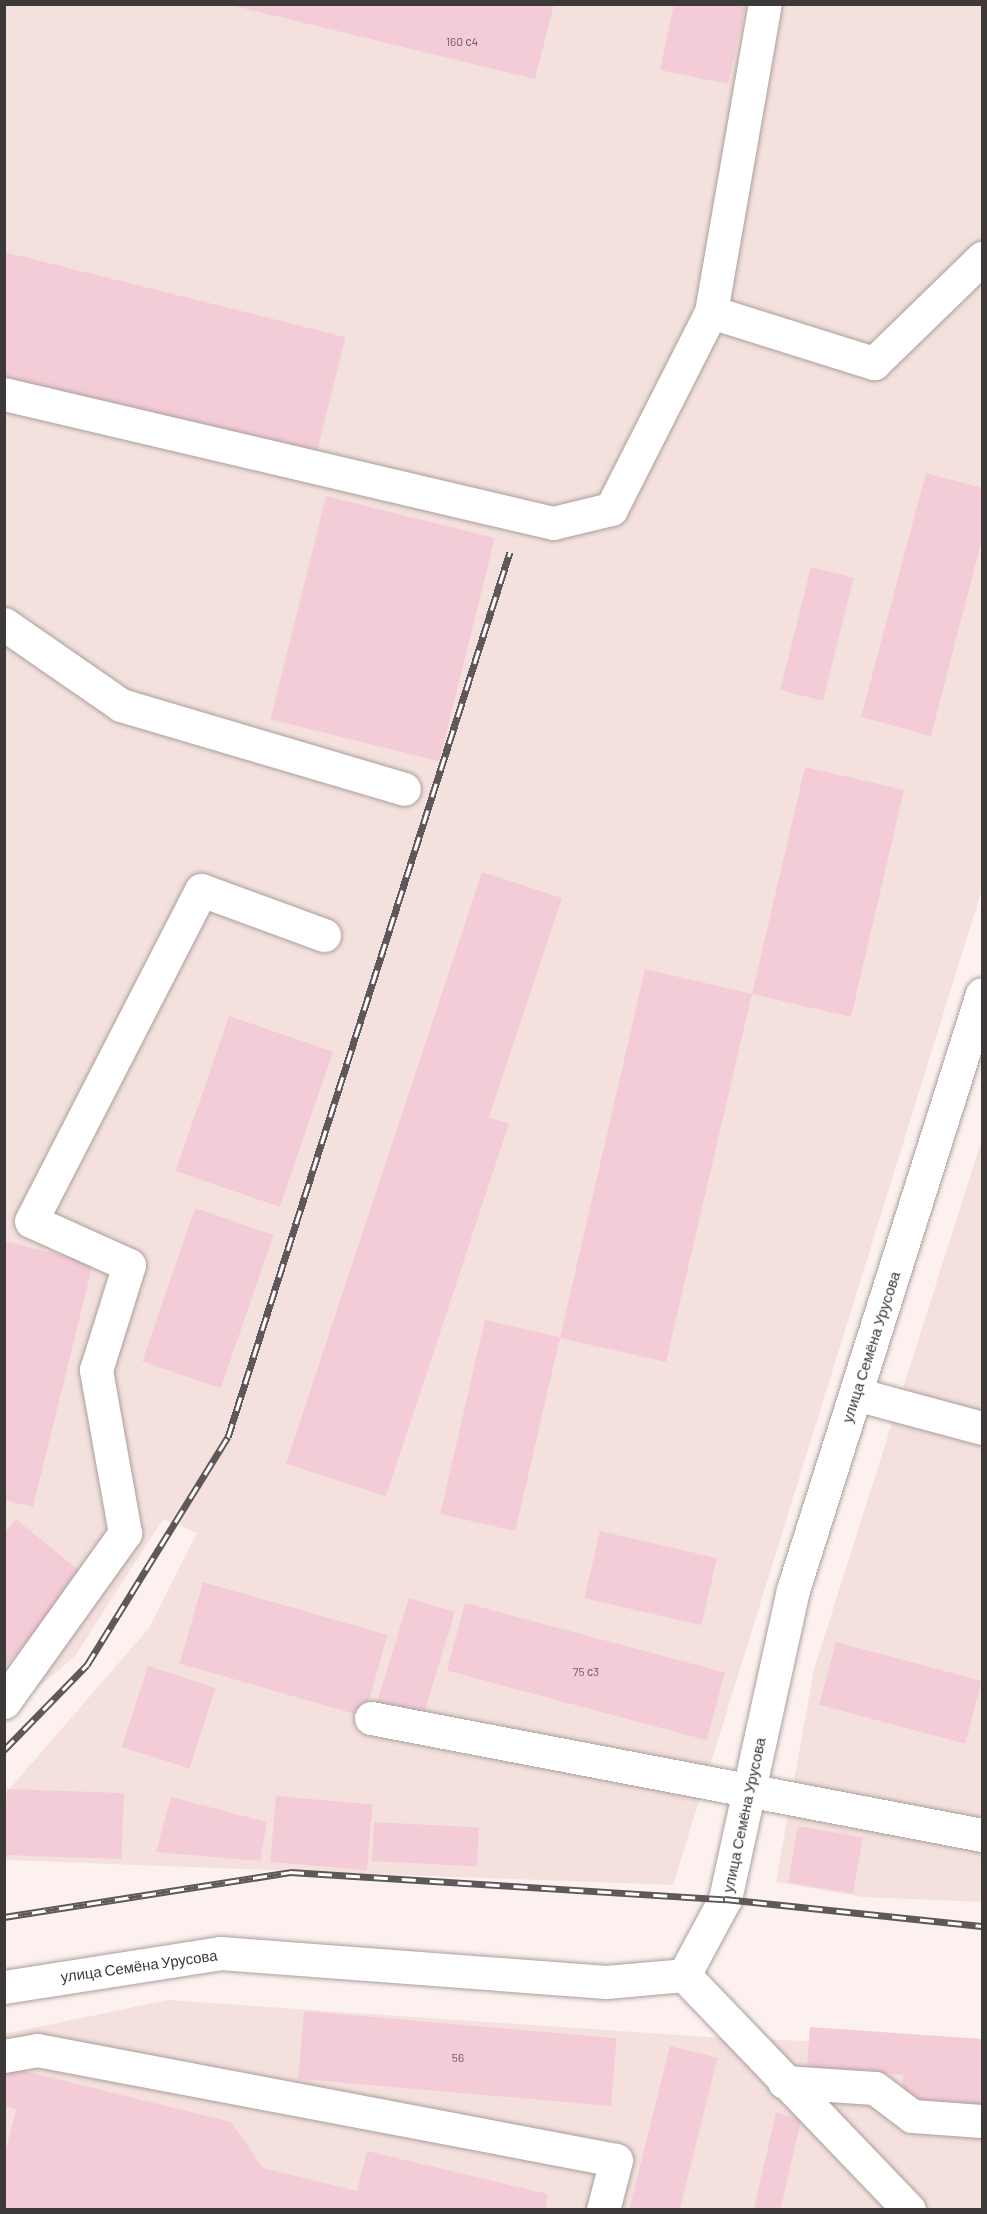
<!DOCTYPE html>
<html>
<head>
<meta charset="utf-8">
<style>
	body { margin:0 }
	#map { position:relative; width:987px; height:2214px; overflow:hidden; background:#fdf1ef; font-family:Barlow,sans-serif }
	div>[style] { position:absolute }
	[style*='--x'] { left:calc(var(--x)*1px); top:calc(var(--y)*1px); width:calc(var(--w)*1px); rotate:calc(var(--a)*1deg) }
	.built>* { inset:0; background:#f4e1dd }
	.building>* { inset:0; background:#f4ccd7; transform-origin:0 0 }
	.roads { filter:drop-shadow(0 0 2px #aa9f9d) drop-shadow(0 0 2px #aa9f9d) }
	.minor>* { height:33px; margin:-16.5px; padding:0 16.5px; transform-origin:16.5px; border-radius:16.5px; background:#fff }
	.rail>* { height:7px; margin-top:-3.5px; transform-origin:0; background:repeating-linear-gradient(90deg,#fff 0 14px,#5e5958 0 28px); box-sizing:border-box; border-block:2px solid #5e5958 }
	span { translate:-50% -50%; white-space:nowrap; text-align:center; line-height:1.15; -webkit-text-stroke:6px #fff; paint-order:stroke }
	.number-label { font-size:12px; color:#6b5e60 }
	.number-label span { -webkit-text-stroke-width:0 }
	.street-label { font-size:15px; color:#3d3938 }
	.frame { position:absolute; inset:0; border:6px solid #3d3938; pointer-events:none }
</style>
</head>
<body>
<div id="map">
	<div class="built">
		<i style="clip-path:polygon(5px 5px,982px 5px,982px 889px,673px 1885px,5px 1860px,5px 1794px,149px 1628px,197px 1533px,163px 1519px,75px 1656px,5px 1715px)"></i>
		<i style="clip-path:polygon(982px 1139px,982px 1902px,862px 1897px,776px 1882px,814px 1669px)"></i>
		<i style="clip-path:polygon(168px 2000px,722px 2038px,982px 2047px,982px 2209px,5px 2209px,4px 2034px)"></i>
	</div>
	<div class="building">
		<i style="clip-path:polygon(226px 4px,554px 4px,535px 79px)"></i>
		<i style="clip-path:polygon(674px 4px,746px 4px,728px 84px,660px 70px)"></i>
		<i style="left:4px;top:252px;width:352px;height:121px;rotate:14deg"></i>
		<i style="clip-path:polygon(926px 473px,982px 488px,982px 539px,931px 736px,861px 717px)"></i>
		<i style="left:326px;top:496px;width:174px;height:230px;rotate:14deg"></i>
		<i style="left:811px;top:567px;width:44px;height:127px;rotate:14deg"></i>
		<i style="clip-path:polygon(805px 767px,904px 790px,851px 1017px,752px 994px,666px 1362px,560px 1338px,645px 969px,752px 994px)"></i>
		<i style="clip-path:polygon(482px 872px,562px 898px,489px 1117px,509px 1124px,386px 1496px,286px 1464px)"></i>
		<i style="left:229px;top:1016px;width:110px;height:164px;rotate:19deg"></i>
		<i style="left:195px;top:1208px;width:83px;height:162px;rotate:19deg"></i>
		<i style="clip-path:polygon(4px 1241px,93px 1263px,33px 1507px,4px 1500px)"></i>
		<i style="left:485px;top:1320px;width:77px;height:199px;rotate:13deg"></i>
		<i style="clip-path:polygon(16px 1519px,83px 1574px,4px 1668px,4px 1533px)"></i>
		<i style="left:600px;top:1531px;width:120px;height:69px;rotate:13deg"></i>
		<i style="left:203px;top:1582px;width:192px;height:85px;rotate:16deg"></i>
		<i style="left:409px;top:1598px;width:48px;height:109px;rotate:17deg"></i>
		<i style="left:465px;top:1603px;width:269px;height:70px;rotate:15deg"></i>
		<i style="left:836px;top:1642px;width:151px;height:65px;rotate:15deg"></i>
		<i style="left:148px;top:1666px;width:71px;height:85px;rotate:18deg"></i>
		<i style="left:7px;top:1789px;width:117px;height:66px;rotate:2deg"></i>
		<i style="left:276px;top:1796px;width:97px;height:66px;rotate:5deg"></i>
		<i style="clip-path:polygon(171px 1797px,267px 1822px,260px 1861px,156px 1852px)"></i>
		<i style="left:374px;top:1822px;width:105px;height:39px;rotate:3deg"></i>
		<i style="left:798px;top:1826px;width:66px;height:57px;rotate:10deg"></i>
		<i style="left:304px;top:2011px;width:314px;height:68px;rotate:5deg"></i>
		<i style="clip-path:polygon(810px 2027px,982px 2039px,982px 2106px,902px 2101px,903px 2075px,807px 2068px)"></i>
		<i style="left:670px;top:2046px;width:49px;height:170px;rotate:14deg"></i>
		<i style="clip-path:polygon(4px 2066px,231px 2122px,263px 2168px,357px 2191px,367px 2151px,548px 2194px,545px 2210px,4px 2210px,4px 2158px,16px 2109px,4px 2106px)"></i>
		<i style="left:776px;top:2113px;width:26px;height:99px;rotate:13deg"></i>
	</div>
	<div class="roads">
		<div class="minor">
			<i style="--x:711;--y:312;--w:171;--a:17.4"></i>
			<i style="--x:874;--y:363;--w:151;--a:-44.2"></i>
			<i style="--x:4;--y:394;--w:564;--a:13.22"></i>
			<i style="--x:553;--y:523;--w:60;--a:-13.6"></i>
			<i style="--x:611;--y:509;--w:221;--a:-63.1"></i>
			<i style="--x:711;--y:312;--w:313;--a:-80.1"></i>
			<i style="--x:4;--y:624;--w:142;--a:34.7"></i>
			<i style="--x:121;--y:705;--w:295;--a:16.5"></i>
			<i style="--x:856;--y:1394;--w:131;--a:15.1"></i>
			<i style="--x:4;--y:1702;--w:208;--a:-54.4"></i>
			<i style="--x:125;--y:1533;--w:166;--a:-100.1"></i>
			<i style="--x:96;--y:1370;--w:110;--a:-72.6"></i>
			<i style="--x:129;--y:1265;--w:107;--a:-155.8"></i>
			<i style="--x:31;--y:1221;--w:372;--a:-62.8"></i>
			<i style="--x:201;--y:890;--w:131;--a:20.1"></i>
			<i style="--x:371;--y:1718;--w:622;--a:10.84"></i>
			<i style="--x:684;--y:1975;--w:325;--a:46.2"></i>
			<i style="--x:4;--y:1987;--w:219;--a:-8.9"></i>
			<i style="--x:220;--y:1953;--w:387;--a:4.3"></i>
			<i style="--x:606;--y:1982;--w:78;--a:-5.1"></i>
			<i style="--x:684;--y:1975;--w:86;--a:-61.7"></i>
			<i style="--x:725;--y:1899;--w:316;--a:-77.6"></i>
			<i style="--x:793;--y:1590;--w:625;--a:-72.41"></i>
			<i style="--x:4;--y:2056;--w:34;--a:-10"></i>
			<i style="--x:37;--y:2050;--w:589;--a:10.76"></i>
			<i style="--x:616;--y:2160;--w:52;--a:104.6"></i>
			<i style="--x:784;--y:2082;--w:91;--a:3.8"></i>
			<i style="--x:875;--y:2088;--w:46;--a:37.1"></i>
			<i style="--x:912;--y:2116;--w:70;--a:4.1"></i>
		</div>
	</div>
	<div class="rail">
		<i style="--x:4;--y:1750;--w:119;--a:-45.7"></i>
		<i style="--x:87;--y:1665;--w:268;--a:-58.3"></i>
		<i style="--x:228;--y:1437;--w:929;--a:-72.33"></i>
		<i style="--x:4;--y:1917;--w:290;--a:-8.9"></i>
		<i style="--x:290;--y:1872;--w:436;--a:3.6"></i>
		<i style="--x:725;--y:1899;--w:258;--a:6"></i>
	</div>
	<div class="number-label">
		<span style="left:462px;top:42px">160 с4</span>
		<span style="left:586px;top:1672px">75 с3</span>
		<span style="left:458px;top:2058px">56</span>
	</div>
	<div class="street-label">
		<span style="left:871px;top:1347px;rotate:-72deg">улица Семёна Урусова</span>
		<span style="left:744px;top:1815px;rotate:-78deg">улица Семёна Урусова</span>
		<span style="left:139px;top:1966px;rotate:-8deg">улица Семёна Урусова</span>
	</div>
	<div class="frame"></div>
</div>
</body>
</html>
